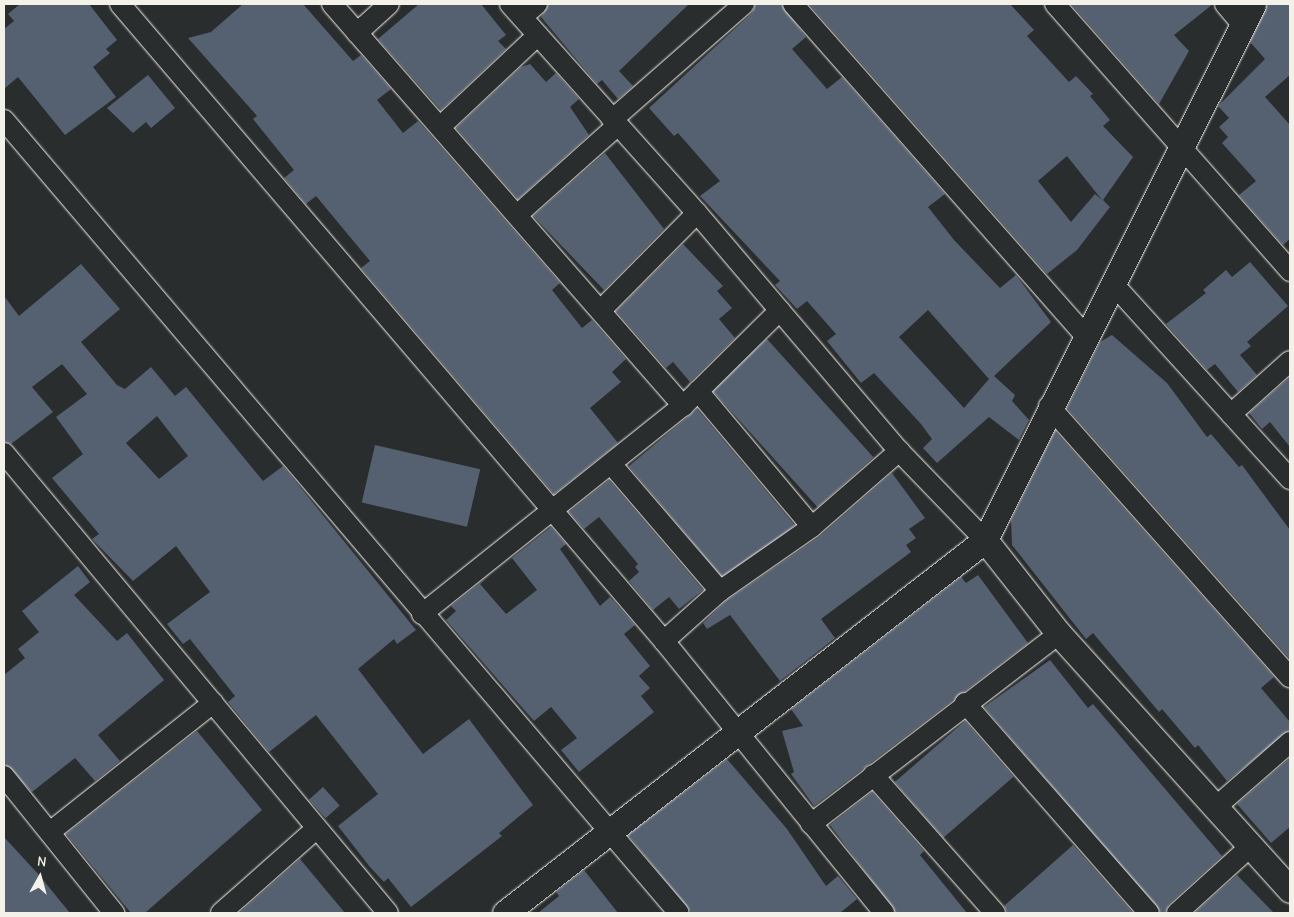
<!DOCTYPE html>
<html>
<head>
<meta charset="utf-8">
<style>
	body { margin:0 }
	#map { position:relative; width:1294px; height:917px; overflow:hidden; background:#2a2d2e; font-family:"Comic Neue",sans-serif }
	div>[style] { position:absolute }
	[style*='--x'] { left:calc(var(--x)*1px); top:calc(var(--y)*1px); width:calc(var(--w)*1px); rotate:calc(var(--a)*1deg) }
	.building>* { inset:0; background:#556070; transform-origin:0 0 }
	.roads { filter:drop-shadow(0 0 1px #f4f1e8) drop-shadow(0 0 1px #f4f1e8) }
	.minor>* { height:20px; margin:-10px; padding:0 10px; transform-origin:10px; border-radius:10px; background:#2a2d2e }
	.tertiary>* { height:25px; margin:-12.5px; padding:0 12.5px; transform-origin:12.5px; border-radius:12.5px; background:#2a2d2e }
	span { translate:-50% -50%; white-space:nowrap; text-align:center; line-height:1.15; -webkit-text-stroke:4px #2a2d2e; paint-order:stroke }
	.frame { position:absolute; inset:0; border:5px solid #f4f1e8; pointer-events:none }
	.north { position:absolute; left:15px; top:852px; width:50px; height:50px; -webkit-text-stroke:4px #2a2d2e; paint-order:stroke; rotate:7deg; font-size:14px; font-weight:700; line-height:20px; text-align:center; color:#f4f1e8 }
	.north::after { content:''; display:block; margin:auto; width:18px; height:22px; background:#f4f1e8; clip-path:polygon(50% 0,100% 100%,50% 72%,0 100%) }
</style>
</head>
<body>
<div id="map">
	<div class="building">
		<i style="clip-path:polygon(20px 4px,89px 4px,117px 40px,106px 49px,110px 53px,93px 67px,116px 97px,65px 135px,18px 77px,4px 89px,4px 29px,14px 21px,8px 14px)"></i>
		<i style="clip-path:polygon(243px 4px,303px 4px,353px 61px,361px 55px,391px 89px,377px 100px,403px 133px,418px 121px,560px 283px,552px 290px,582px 328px,592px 320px,626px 359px,612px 372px,621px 382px,590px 408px,618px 443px,554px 494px,361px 268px,370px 261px,316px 196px,306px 204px,284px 178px,294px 170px,253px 119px,257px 116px,188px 38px,211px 32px)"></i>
		<i style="clip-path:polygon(419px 4px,481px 4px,506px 35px,498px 41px,506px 49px,441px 110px,378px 39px)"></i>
		<i style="clip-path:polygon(549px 4px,689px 4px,619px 71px,633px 86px,618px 99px,602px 80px,597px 84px,541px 17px)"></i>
		<i style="clip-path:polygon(evenodd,756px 4px,781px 4px,806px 37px,792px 49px,827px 89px,842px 77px,945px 194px,928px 207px,954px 240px,1000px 288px,1016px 275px,1051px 322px,994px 376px,1015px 395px,1012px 401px,1029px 420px,1019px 440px,989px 417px,937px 463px,923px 448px,932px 439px,921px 424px,874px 373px,861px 383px,827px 341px,836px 334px,807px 301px,797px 309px,775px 285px,780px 281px,700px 196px,720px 181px,678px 133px,674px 136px,649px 108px,752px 13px,756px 4px,928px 310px,989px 379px,964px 408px,899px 337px,928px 310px)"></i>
		<i style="clip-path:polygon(evenodd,809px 4px,1010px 4px,1034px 30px,1027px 36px,1069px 82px,1076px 76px,1093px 94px,1090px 96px,1110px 120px,1103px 126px,1133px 157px,1103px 200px,1110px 207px,1077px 250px,1047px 274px,809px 4px,1067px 156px,1102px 200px,1095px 194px,1071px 222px,1038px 181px,1067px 156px)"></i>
		<i style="clip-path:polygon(1071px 4px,1213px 4px,1174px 35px,1189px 51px,1159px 104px)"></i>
		<i style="clip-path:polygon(1267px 4px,1290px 4px,1290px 75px,1265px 97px,1290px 125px,1290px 239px,1283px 245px,1239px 195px,1256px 181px,1222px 143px,1228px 137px,1219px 127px,1229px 118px,1218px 106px,1265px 59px,1250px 42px)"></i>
		<i style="clip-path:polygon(530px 64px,546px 82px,556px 73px,579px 99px,570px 107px,589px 135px,518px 199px,456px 128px,521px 67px)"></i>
		<i style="clip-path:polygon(148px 75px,175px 108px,151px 128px,146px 122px,133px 133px,107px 108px)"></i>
		<i style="clip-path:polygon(605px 153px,664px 229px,604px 290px,533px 216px)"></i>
		<i style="clip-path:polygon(683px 244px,723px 286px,717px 291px,732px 308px,719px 319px,735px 338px,690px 382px,673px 362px,666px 368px,616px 311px)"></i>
		<i style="clip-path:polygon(1250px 262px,1288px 306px,1247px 342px,1251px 346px,1240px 355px,1257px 375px,1238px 392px,1215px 364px,1207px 370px,1166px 324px,1206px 293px,1203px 290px,1226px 270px,1232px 277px)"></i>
		<i style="clip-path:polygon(evenodd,81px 264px,120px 309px,81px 342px,117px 385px,125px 389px,151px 367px,175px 396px,186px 387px,263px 481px,283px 466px,416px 630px,397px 644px,394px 639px,358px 669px,423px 754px,469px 719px,533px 805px,499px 833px,502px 836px,411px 907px,388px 878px,384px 882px,370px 867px,338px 826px,378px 794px,316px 715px,269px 752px,228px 702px,235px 696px,190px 639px,183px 644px,167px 624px,210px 592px,176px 546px,133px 581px,92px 539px,99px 534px,52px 478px,83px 454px,56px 417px,87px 394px,62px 364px,32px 387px,53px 412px,11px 444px,4px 441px,4px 296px,19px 316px,81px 264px,157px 416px,188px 456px,159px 479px,126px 443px,157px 416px)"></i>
		<i style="clip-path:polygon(1112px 335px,1167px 383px,1207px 437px,1211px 434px,1239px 467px,1242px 465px,1290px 530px,1290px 659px,1067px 408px,1100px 342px)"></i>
		<i style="left:767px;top:339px;width:159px;height:75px;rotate:48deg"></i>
		<i style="clip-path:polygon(1290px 377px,1290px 447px,1270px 422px,1262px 429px,1249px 413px)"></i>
		<i style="left:697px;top:409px;width:152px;height:89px;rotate:50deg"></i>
		<i style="clip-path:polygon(1055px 431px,1274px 677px,1261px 688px,1290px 722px,1290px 730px,1227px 781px,1198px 745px,1195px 748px,1162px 709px,1159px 712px,1093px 633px,1086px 639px,1012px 545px,1011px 520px)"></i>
		<i style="left:375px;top:445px;width:108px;height:59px;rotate:13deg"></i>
		<i style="clip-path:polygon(892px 473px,925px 518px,909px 529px,916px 538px,906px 545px,911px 552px,821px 619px,835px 638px,780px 681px,730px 615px,707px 629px,703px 623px,727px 600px,819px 537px)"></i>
		<i style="clip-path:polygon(609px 480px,703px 590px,679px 609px,669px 597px,653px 610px,629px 581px,639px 572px,635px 567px,638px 564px,599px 517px,584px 529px,569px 512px)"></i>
		<i style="clip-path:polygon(551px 527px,566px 544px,560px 549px,600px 606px,610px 597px,635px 625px,624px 634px,650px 666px,639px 676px,650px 688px,641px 696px,654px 712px,579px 772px,561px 750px,577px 738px,551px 707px,534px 721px,446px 620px,456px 611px,451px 606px,490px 575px,480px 584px,506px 614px,537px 590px,512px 558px)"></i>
		<i style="clip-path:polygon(78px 566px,90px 582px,74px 595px,117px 641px,127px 633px,164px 680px,98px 735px,120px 761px,95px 781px,75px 758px,32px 792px,4px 763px,4px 675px,25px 658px,18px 649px,39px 632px,22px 611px)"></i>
		<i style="clip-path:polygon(978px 575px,1028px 643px,814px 806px,791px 774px,794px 772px,782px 731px,803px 726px,791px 709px,961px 577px,966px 583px)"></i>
		<i style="clip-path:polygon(1050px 660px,1088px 708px,1093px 704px,1222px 856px,1169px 904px,1165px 913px,1161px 913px,984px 707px)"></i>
		<i style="left:965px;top:721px;width:74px;height:93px;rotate:49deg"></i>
		<i style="clip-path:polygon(197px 731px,262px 810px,145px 913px,131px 913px,66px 834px)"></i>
		<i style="clip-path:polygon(1290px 758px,1290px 827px,1271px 843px,1237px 804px)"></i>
		<i style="clip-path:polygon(727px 759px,787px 829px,826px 886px,838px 876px,857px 899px,840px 913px,692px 913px,628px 835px)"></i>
		<i style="left:323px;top:787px;width:25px;height:19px;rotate:48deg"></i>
		<i style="clip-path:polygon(872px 792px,924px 851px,920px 855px,967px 913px,896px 913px,830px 825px)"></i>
		<i style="clip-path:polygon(4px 837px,39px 875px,70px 913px,4px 913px)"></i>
		<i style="clip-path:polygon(1073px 845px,1133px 913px,1007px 913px,1004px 906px)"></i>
		<i style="clip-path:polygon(300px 859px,345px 913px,239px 913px)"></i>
		<i style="clip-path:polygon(584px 870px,618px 913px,538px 913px,559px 896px,556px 892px)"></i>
		<i style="clip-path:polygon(1237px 875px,1274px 913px,1194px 913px)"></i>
	</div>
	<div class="roads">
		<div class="minor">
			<i style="--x:120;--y:4;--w:838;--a:49.5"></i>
			<i style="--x:664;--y:641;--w:350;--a:51"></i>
			<i style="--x:332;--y:4;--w:534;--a:48.87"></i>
			<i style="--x:510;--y:4;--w:280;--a:48.2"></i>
			<i style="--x:697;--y:213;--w:312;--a:49.7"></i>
			<i style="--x:899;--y:451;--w:124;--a:46"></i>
			<i style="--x:793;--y:4;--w:443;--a:48.6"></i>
			<i style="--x:1055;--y:4;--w:356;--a:48.6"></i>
			<i style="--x:1225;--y:4;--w:26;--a:50"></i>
			<i style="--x:522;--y:17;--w:20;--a:-41"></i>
			<i style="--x:357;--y:33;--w:43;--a:-42.2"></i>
			<i style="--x:4;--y:120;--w:1041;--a:49.6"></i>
			<i style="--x:612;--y:120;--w:176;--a:-41.3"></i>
			<i style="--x:440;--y:127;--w:134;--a:-43.2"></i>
			<i style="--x:517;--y:215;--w:135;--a:-41.7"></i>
			<i style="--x:1115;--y:286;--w:261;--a:47.8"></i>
			<i style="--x:601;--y:310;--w:136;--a:-45.3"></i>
			<i style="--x:698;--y:391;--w:177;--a:50"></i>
			<i style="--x:1049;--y:406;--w:363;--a:48.4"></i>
			<i style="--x:1231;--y:414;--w:79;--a:-41.9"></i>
			<i style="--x:4;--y:453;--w:599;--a:50.15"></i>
			<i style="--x:612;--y:465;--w:166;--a:49.4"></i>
			<i style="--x:422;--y:614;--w:334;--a:-38.6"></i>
			<i style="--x:683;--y:406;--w:136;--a:-44.7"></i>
			<i style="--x:664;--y:641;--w:75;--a:-41.8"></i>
			<i style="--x:720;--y:591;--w:112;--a:-34.8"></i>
			<i style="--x:812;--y:527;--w:116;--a:-41.1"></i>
			<i style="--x:965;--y:703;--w:279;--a:48.8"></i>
			<i style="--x:873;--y:775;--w:184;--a:48.5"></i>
			<i style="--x:4;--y:776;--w:176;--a:51.2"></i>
			<i style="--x:1217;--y:806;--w:97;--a:-41.2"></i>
			<i style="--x:811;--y:824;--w:312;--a:-37.5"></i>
			<i style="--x:50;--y:832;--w:208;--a:-38.4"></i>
			<i style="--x:221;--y:913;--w:127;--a:-41.5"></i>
			<i style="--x:1177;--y:913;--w:100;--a:-42.2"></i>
		</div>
		<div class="tertiary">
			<i style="--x:985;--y:540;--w:120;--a:51.8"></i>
			<i style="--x:1059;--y:634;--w:345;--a:47.9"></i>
			<i style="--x:505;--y:913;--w:608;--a:-37.85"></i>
			<i style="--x:985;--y:540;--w:599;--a:-63.43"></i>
		</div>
	</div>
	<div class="frame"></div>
	<div class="north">N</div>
</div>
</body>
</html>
